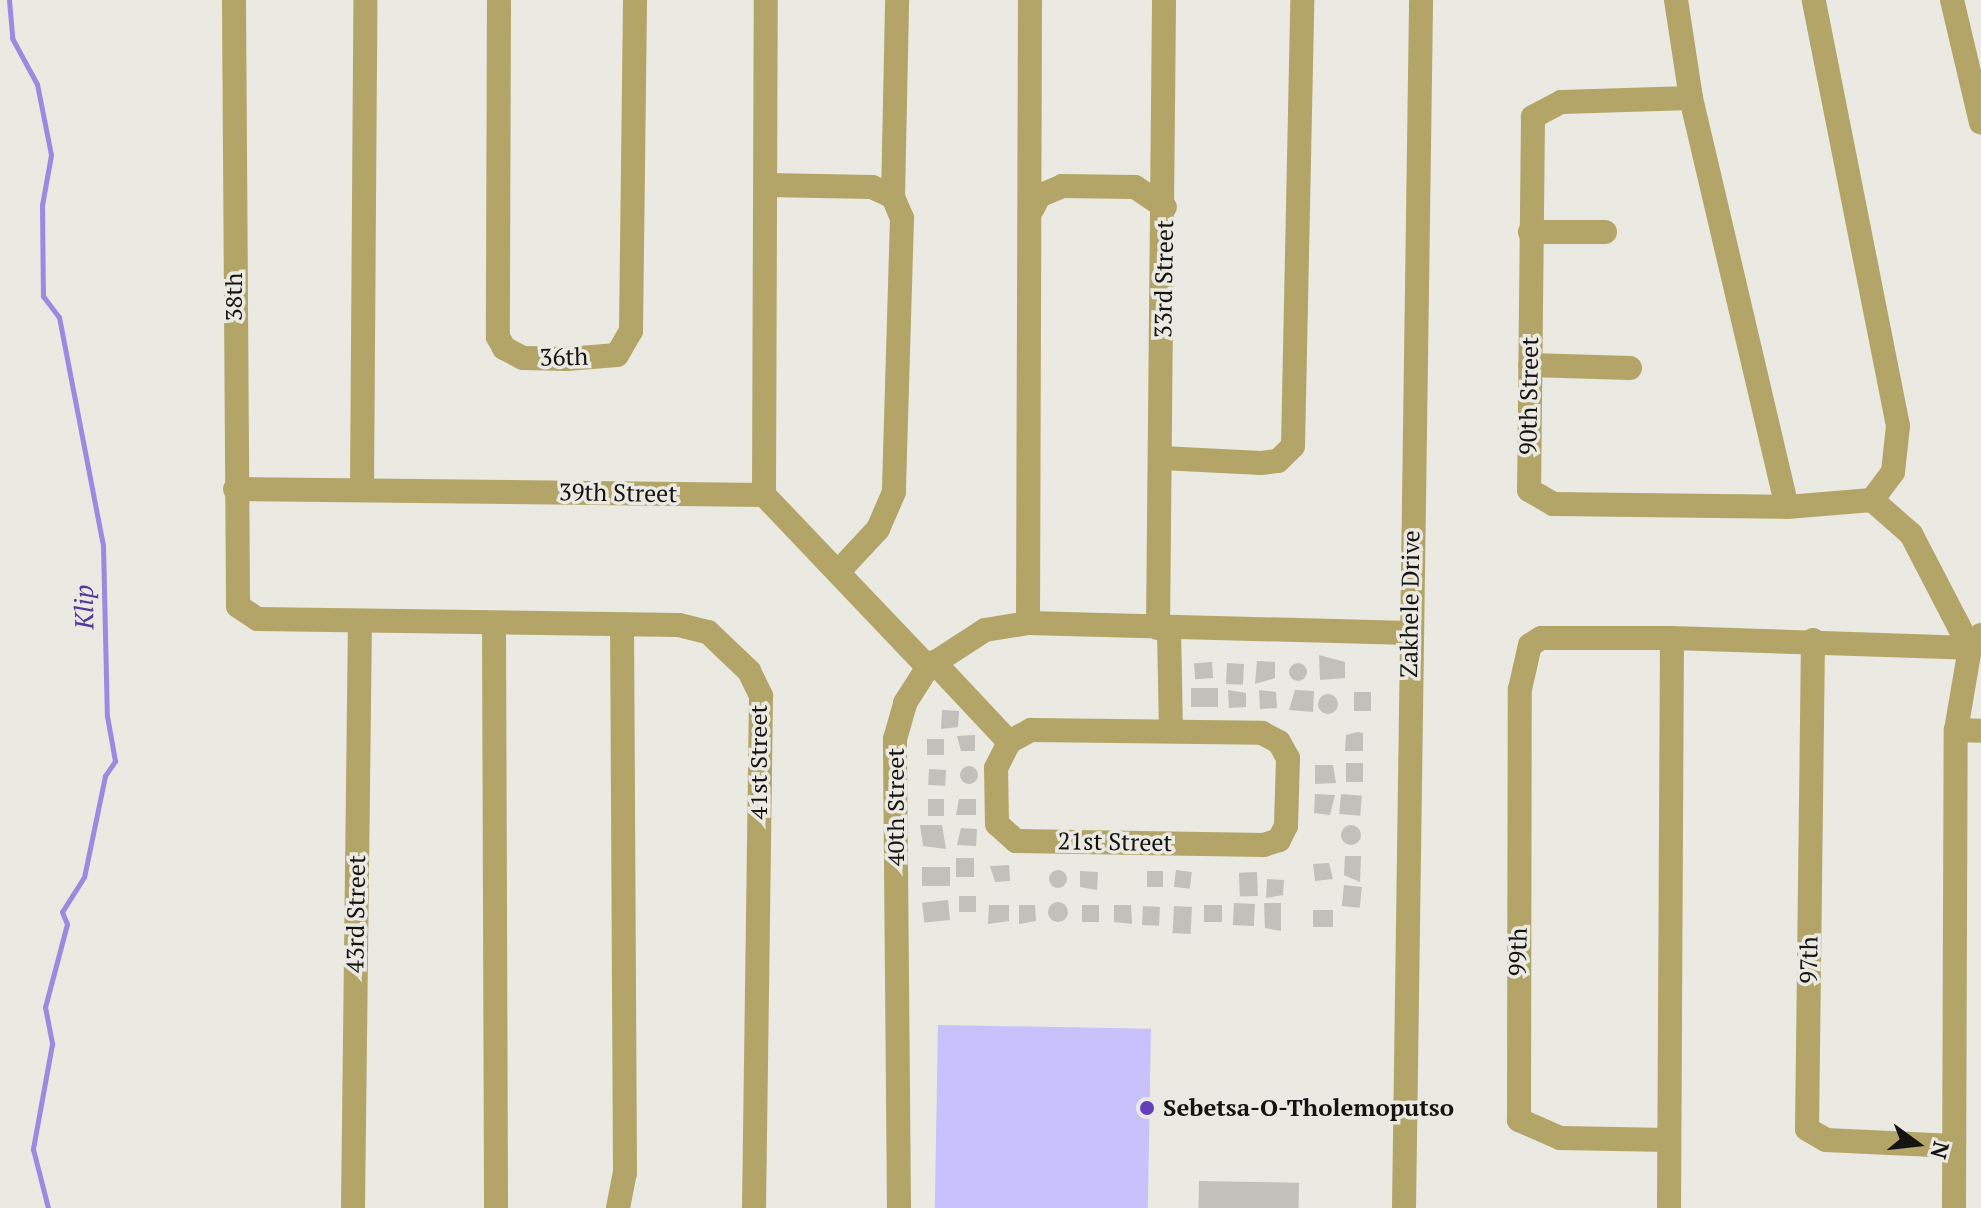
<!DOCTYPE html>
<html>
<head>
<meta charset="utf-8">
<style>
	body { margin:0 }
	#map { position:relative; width:1981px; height:1208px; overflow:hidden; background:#eae9e2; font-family:"PT Serif",serif }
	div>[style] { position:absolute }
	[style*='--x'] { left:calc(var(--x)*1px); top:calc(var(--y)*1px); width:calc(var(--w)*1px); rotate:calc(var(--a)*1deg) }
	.green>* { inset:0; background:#c8c1fb; transform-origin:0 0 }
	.stream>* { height:5px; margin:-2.5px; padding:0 2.5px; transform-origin:2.5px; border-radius:2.5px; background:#9a8be1 }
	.building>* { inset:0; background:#c1c0ba; transform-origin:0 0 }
	.round { border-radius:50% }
	.minor>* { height:24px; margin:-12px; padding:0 12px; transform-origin:12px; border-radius:12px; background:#b2a567 }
	.dots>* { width:22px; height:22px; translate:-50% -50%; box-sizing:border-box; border:4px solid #eae9e2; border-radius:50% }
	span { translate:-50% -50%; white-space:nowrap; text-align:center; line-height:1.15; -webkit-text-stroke:7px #eae9e2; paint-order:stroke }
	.street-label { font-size:24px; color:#151412 }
	.poi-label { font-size:24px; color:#151412; font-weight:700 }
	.left { translate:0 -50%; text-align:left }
	.water-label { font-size:26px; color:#53389c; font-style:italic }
	.north { position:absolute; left:1877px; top:1104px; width:80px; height:80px; -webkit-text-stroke:6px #eae9e2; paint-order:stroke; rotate:105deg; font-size:22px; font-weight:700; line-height:32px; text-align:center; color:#151412 }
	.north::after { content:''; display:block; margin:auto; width:28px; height:36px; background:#151412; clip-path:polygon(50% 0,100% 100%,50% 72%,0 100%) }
</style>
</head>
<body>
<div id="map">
	<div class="green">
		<i style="left:938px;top:1025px;width:213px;height:183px;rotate:1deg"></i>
	</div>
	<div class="stream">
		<i style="--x:9;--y:0;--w:38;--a:85"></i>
		<i style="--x:12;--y:38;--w:52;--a:61.5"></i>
		<i style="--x:37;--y:84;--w:72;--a:78.8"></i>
		<i style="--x:51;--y:155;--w:51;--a:100.2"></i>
		<i style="--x:42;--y:205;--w:91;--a:89.4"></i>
		<i style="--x:43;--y:296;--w:26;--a:53"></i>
		<i style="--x:59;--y:317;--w:232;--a:79.1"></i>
		<i style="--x:103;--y:545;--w:171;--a:88.7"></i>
		<i style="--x:107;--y:716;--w:46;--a:79.9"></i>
		<i style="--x:115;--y:761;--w:18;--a:124"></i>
		<i style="--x:105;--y:776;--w:103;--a:101.7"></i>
		<i style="--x:84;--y:877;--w:41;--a:122.2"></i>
		<i style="--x:62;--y:912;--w:13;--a:67"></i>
		<i style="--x:67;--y:924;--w:86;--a:104.8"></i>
		<i style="--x:45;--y:1007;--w:38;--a:79"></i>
		<i style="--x:52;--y:1044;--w:107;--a:100.3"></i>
		<i style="--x:33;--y:1149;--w:61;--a:75.7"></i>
	</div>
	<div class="building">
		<i style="clip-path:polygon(1319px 655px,1345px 662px,1345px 678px,1320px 680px)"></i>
		<i style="clip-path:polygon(1257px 661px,1275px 662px,1275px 678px,1255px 684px)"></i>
		<i style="left:1212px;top:662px;width:16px;height:18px;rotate:86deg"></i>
		<i class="round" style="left:1289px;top:663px;width:18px;height:18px"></i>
		<i style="left:1227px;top:663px;width:17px;height:21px;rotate:3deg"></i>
		<i style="left:1191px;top:688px;width:27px;height:19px"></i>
		<i style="clip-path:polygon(1228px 690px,1246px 693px,1246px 707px,1229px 708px)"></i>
		<i style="clip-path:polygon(1259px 690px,1276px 692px,1277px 708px,1260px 709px)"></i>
		<i style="clip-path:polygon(1295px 690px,1314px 691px,1313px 712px,1289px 710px)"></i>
		<i style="left:1354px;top:692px;width:17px;height:19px"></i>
		<i class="round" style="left:1318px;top:694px;width:20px;height:20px"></i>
		<i style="clip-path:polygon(942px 710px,959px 711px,958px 727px,941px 729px)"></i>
		<i style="clip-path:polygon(1357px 732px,1363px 733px,1363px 751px,1345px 751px,1346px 735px)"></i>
		<i style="clip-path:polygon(975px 735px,975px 751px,961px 751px,957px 736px)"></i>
		<i style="left:927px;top:739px;width:17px;height:16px"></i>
		<i style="left:1363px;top:763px;width:19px;height:17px;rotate:90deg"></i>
		<i style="clip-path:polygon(1315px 765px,1333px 765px,1336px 783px,1315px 784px)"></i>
		<i class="round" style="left:960px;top:766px;width:18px;height:18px"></i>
		<i style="left:929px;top:769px;width:17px;height:16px;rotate:3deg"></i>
		<i style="clip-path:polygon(1315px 794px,1335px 795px,1330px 815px,1314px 813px)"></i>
		<i style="left:1341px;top:794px;width:21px;height:20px;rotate:5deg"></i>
		<i style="left:928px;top:799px;width:16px;height:17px"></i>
		<i style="clip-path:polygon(959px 799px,976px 799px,976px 815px,956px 815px)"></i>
		<i style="clip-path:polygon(920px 825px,942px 825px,946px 849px,923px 846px)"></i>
		<i class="round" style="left:1341px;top:825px;width:20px;height:20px"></i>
		<i style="clip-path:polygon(961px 828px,977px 829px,976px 846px,957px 845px)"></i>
		<i style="clip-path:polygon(1345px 856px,1361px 856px,1360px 882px,1344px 875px)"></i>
		<i style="left:956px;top:858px;width:18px;height:19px"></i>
		<i style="clip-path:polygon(1329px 863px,1333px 879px,1315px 881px,1313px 864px)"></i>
		<i style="clip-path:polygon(1009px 865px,1010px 881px,995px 882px,990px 866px)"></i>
		<i style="left:922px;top:867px;width:28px;height:19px"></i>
		<i class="round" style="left:1049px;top:870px;width:18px;height:18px"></i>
		<i style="left:1176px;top:870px;width:16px;height:17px;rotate:7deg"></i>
		<i style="clip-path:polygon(1080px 871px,1098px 872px,1097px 890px,1080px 887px)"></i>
		<i style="left:1147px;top:871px;width:16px;height:16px"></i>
		<i style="left:1257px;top:872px;width:24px;height:18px;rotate:88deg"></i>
		<i style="clip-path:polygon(1267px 879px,1284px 880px,1283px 895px,1266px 898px)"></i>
		<i style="left:1344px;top:885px;width:18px;height:21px;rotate:6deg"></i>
		<i style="left:959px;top:896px;width:17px;height:16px"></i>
		<i style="left:948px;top:900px;width:20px;height:26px;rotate:84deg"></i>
		<i class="round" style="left:1048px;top:902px;width:20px;height:20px"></i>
		<i style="left:1234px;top:903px;width:21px;height:22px;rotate:3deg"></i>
		<i style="clip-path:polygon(1264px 903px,1281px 903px,1281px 931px,1265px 928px)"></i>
		<i style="clip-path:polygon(989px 905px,1009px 905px,1009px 921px,988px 924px)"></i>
		<i style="clip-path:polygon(1019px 905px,1035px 905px,1036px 921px,1019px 924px)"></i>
		<i style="left:1082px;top:905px;width:17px;height:17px"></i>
		<i style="clip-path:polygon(1114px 905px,1131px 905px,1132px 924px,1114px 922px)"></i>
		<i style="left:1204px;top:905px;width:18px;height:17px"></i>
		<i style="left:1143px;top:906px;width:17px;height:19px;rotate:3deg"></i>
		<i style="left:1174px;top:906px;width:18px;height:27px;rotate:3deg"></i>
		<i style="left:1333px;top:910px;width:17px;height:20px;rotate:90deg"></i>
		<i style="left:1199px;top:1181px;width:100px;height:27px;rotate:1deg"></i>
	</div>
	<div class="minor">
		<i style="--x:234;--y:0;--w:606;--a:89.62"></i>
		<i style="--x:238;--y:606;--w:23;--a:34"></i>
		<i style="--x:257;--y:619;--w:422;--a:0.8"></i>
		<i style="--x:679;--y:625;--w:30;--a:14"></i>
		<i style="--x:708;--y:632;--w:57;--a:43.6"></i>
		<i style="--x:749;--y:671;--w:28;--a:64"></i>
		<i style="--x:761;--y:696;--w:512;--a:90.78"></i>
		<i style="--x:499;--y:0;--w:337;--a:90.2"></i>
		<i style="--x:498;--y:337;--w:13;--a:61"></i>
		<i style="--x:504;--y:348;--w:21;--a:28"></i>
		<i style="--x:523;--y:358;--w:44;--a:1.3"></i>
		<i style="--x:567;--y:359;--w:50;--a:-4.6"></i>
		<i style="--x:617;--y:355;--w:28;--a:-60"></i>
		<i style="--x:631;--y:331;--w:331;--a:-89.3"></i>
		<i style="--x:1676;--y:0;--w:99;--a:81.3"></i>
		<i style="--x:1691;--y:98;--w:420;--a:76.8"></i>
		<i style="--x:1952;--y:0;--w:126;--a:76.7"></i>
		<i style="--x:1691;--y:98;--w:130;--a:178.2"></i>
		<i style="--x:1561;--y:102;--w:32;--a:152"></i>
		<i style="--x:1533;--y:117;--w:373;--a:90.6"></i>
		<i style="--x:1529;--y:490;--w:28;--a:30"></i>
		<i style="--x:1553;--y:504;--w:234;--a:0.7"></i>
		<i style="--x:1787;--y:507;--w:85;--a:-4.7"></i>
		<i style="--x:1872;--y:500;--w:35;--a:-53"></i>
		<i style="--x:1893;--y:472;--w:46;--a:-83.8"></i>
		<i style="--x:1898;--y:426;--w:434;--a:-101.2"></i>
		<i style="--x:767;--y:185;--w:105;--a:1.1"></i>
		<i style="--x:872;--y:187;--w:23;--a:25"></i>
		<i style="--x:893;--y:197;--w:23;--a:67"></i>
		<i style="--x:902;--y:218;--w:274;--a:91.7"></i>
		<i style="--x:894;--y:492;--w:40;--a:113.4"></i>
		<i style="--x:878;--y:529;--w:57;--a:132.9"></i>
		<i style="--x:893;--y:197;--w:197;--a:-88.8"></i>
		<i style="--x:1033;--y:208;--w:13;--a:-63"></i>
		<i style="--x:1039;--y:196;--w:25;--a:-23"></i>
		<i style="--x:1062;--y:186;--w:73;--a:0.8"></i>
		<i style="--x:1135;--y:187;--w:36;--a:34"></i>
		<i style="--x:1530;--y:232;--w:75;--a:0"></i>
		<i style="--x:1530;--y:365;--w:100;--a:1.7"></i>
		<i style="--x:1162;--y:458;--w:99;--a:2.9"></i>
		<i style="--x:1261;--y:463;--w:17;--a:-7"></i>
		<i style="--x:1278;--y:461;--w:21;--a:-45"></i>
		<i style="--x:1293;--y:446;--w:446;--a:-88.8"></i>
		<i style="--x:235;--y:489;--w:529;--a:0.65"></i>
		<i style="--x:764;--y:495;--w:238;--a:46.4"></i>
		<i style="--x:362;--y:490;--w:490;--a:-89.6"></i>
		<i style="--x:764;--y:495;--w:495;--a:-89.8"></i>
		<i style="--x:1872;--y:500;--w:52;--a:41.1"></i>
		<i style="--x:1911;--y:534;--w:128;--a:62.6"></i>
		<i style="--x:494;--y:623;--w:585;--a:89.8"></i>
		<i style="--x:1028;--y:623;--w:623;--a:-89.82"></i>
		<i style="--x:1158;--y:628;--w:628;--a:-89.45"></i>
		<i style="--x:1169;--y:628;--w:102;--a:88.9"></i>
		<i style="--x:1813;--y:640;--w:489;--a:90.7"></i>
		<i style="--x:1807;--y:1129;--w:22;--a:30"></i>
		<i style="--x:1826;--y:1140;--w:128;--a:2.7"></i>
		<i style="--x:934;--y:662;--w:110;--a:46.8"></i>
		<i style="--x:1031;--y:730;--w:231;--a:0.7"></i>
		<i style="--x:1262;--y:733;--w:19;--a:28"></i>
		<i style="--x:1279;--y:742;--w:18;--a:61"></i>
		<i style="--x:1288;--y:758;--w:68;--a:91.7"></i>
		<i style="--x:1286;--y:826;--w:16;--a:117"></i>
		<i style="--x:1279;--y:840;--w:16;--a:162"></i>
		<i style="--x:1264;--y:845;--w:248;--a:-179.1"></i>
		<i style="--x:1016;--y:841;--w:25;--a:-138"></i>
		<i style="--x:997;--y:824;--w:56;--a:-91"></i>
		<i style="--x:996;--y:768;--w:29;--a:-63"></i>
		<i style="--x:1009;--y:742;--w:25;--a:-29"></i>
		<i style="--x:1956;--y:730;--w:25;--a:2"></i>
		<i style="--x:1669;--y:1140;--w:109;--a:-178.9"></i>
		<i style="--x:1560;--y:1138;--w:45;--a:-156.3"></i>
		<i style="--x:1519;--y:1120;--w:431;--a:-89.9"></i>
		<i style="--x:1520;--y:689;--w:45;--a:-77.2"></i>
		<i style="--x:1530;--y:645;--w:13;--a:-32"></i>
		<i style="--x:1541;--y:638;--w:131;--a:0"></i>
		<i style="--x:1672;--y:638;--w:298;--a:1.9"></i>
		<i style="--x:353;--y:1208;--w:587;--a:-89.32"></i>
		<i style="--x:618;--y:1208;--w:36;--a:-79"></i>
		<i style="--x:625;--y:1173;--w:548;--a:-90.31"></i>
		<i style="--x:899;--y:1208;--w:469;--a:-90.5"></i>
		<i style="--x:895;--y:739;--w:37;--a:-74"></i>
		<i style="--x:905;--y:703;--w:43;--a:-57.4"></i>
		<i style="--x:928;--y:667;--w:68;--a:-33"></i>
		<i style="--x:985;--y:630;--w:44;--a:-9.2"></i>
		<i style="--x:1028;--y:623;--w:382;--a:1.5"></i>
		<i style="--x:1404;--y:1208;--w:1208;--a:-89.19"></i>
		<i style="--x:1669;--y:1208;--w:570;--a:-89.7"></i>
		<i style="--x:1954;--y:1208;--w:478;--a:-89.8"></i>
		<i style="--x:1956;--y:730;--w:83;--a:-80.3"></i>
		<i style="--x:1970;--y:648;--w:17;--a:-50"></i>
	</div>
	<div class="dots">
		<i style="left:1147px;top:1108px;background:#6140b8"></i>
	</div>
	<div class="street-label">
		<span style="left:1164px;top:279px;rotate:-89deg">33rd Street</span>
		<span style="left:234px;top:297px;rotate:-90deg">38th</span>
		<span style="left:564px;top:357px;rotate:-1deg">36th</span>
		<span style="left:1529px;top:396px;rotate:-89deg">90th Street</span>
		<span style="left:618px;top:493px;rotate:1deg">39th Street</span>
		<span style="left:1410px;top:604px;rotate:-89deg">Zakhele Drive</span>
		<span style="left:759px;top:762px;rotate:-90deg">41st Street</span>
		<span style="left:896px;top:807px;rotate:-90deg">40th Street</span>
		<span style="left:1115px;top:842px;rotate:1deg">21st Street</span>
		<span style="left:356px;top:914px;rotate:-89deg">43rd Street</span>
		<span style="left:1518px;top:952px;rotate:-89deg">99th</span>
		<span style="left:1809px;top:960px;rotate:-89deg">97th</span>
	</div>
	<div class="poi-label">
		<span class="left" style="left:1163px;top:1108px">Sebetsa-O-Tholemoputso</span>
	</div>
	<div class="water-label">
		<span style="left:84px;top:607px;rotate:-91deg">Klip</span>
	</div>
	<div class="north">N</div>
</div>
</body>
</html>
